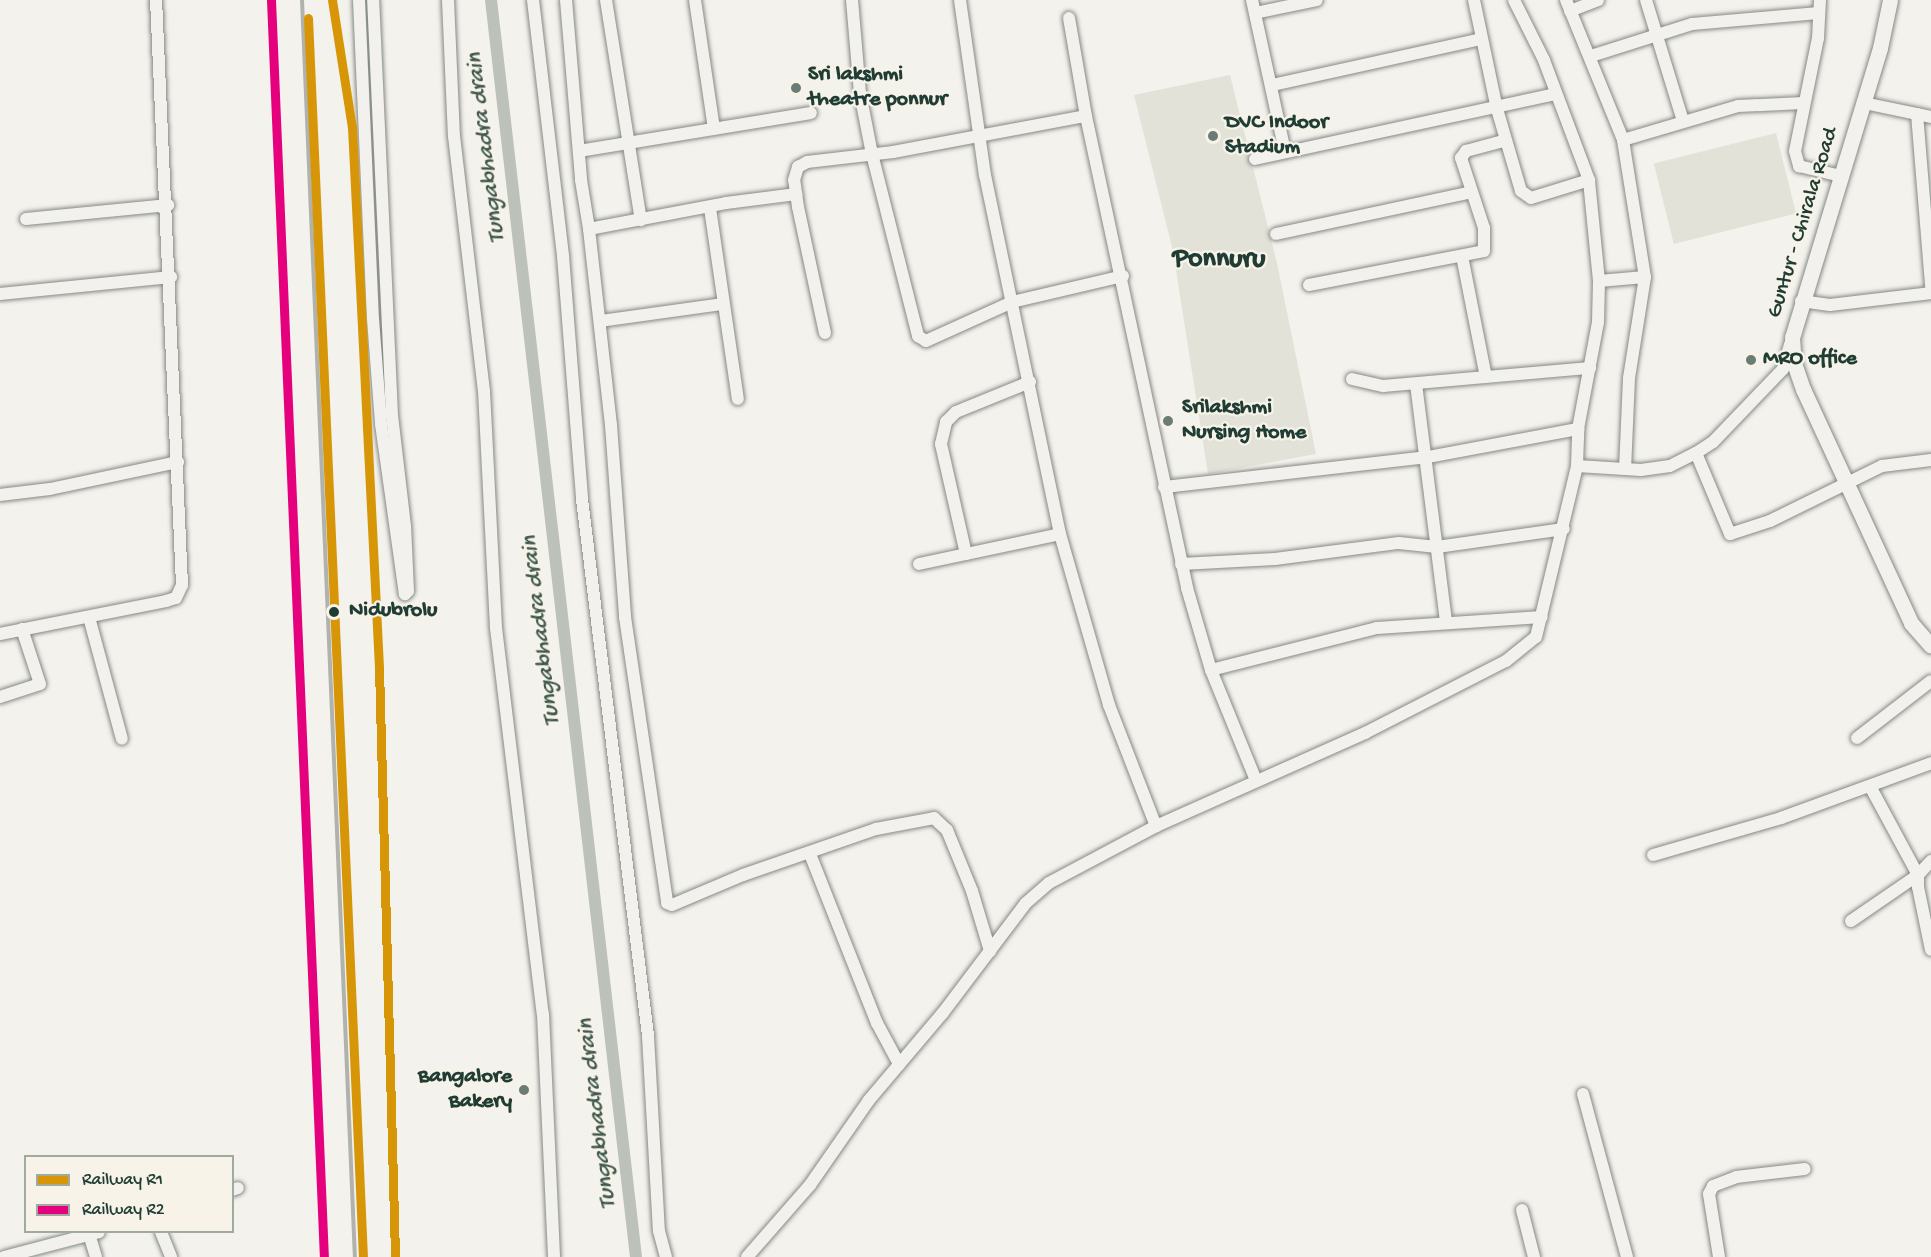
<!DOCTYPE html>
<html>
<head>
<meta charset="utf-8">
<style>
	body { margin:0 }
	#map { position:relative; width:1931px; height:1257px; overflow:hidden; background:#f4f2ec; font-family:"Gochi Hand",sans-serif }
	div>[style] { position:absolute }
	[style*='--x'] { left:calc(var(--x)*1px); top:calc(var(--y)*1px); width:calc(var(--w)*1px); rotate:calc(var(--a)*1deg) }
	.green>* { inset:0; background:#e2e2d9; transform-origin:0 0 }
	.canal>* { height:12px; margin:-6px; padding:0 6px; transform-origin:6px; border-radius:6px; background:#bcc2b9 }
	.roads { filter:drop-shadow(0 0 2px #848985) drop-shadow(0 0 2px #848985) }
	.minor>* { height:12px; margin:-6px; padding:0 6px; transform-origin:6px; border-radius:6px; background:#f2f1ed }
	.major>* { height:15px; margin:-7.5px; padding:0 7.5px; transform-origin:7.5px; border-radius:7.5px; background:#f2f1ed }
	.rail>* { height:4px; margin:-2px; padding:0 2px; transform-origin:2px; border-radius:2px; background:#b0b2ae }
	.rail-1>* { height:9px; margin:-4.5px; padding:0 4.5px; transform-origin:4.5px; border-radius:4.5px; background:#d79608 }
	.rail-2>* { height:9px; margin:-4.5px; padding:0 4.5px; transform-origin:4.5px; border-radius:4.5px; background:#e5007d }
	.dots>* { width:16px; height:16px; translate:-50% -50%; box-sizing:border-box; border:3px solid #f7f3e8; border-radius:50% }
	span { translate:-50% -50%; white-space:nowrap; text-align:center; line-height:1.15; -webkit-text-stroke:4.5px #f7f3e8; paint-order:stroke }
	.poi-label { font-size:22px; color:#1f3d34; font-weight:700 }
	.left { translate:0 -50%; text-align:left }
	.right { translate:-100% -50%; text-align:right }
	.street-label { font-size:22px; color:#1f3d34 }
	.stop-label { font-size:22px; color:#1f3d34; font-weight:700 }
	.water-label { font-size:24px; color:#405950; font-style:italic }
	.district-label { font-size:28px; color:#1f3d34; font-weight:700 }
	.legend { position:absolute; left:24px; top:1155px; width:210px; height:78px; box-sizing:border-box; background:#f7f3e8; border:2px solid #a1aaa0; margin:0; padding:8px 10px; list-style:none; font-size:18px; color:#1f3d34 }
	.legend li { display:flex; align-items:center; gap:12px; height:30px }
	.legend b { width:30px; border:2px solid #a1aaa0 }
</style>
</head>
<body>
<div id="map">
	<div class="green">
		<i style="clip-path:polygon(1230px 75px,1277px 263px,1316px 454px,1208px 474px,1173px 251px,1134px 95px)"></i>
		<i style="left:1776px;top:133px;width:83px;height:126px;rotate:76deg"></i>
	</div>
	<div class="canal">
		<i style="--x:491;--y:0;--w:1265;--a:83.42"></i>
	</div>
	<div class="roads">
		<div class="minor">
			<i style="--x:359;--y:0;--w:319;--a:87.5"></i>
			<i style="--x:373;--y:319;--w:105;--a:85.6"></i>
			<i style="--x:381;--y:424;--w:172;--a:82"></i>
			<i style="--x:405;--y:594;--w:4;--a:-45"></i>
			<i style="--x:408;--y:591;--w:65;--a:-92.6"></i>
			<i style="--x:405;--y:526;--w:112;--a:-96.7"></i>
			<i style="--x:392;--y:415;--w:415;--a:-92.6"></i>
			<i style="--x:448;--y:0;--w:136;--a:87.5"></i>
			<i style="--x:454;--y:136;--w:257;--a:83.3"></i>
			<i style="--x:484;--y:391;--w:237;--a:87.1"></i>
			<i style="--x:496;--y:628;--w:389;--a:83.1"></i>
			<i style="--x:543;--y:1014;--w:243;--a:87.4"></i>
			<i style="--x:533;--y:0;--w:258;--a:83.3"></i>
			<i style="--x:563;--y:256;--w:244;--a:85.5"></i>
			<i style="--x:582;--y:499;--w:541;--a:82.99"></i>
			<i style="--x:648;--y:1036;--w:195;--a:86.8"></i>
			<i style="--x:659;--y:1231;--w:27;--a:75"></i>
			<i style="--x:566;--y:0;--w:181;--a:85.2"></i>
			<i style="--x:581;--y:180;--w:50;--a:80.7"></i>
			<i style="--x:589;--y:229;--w:139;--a:-10.7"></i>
			<i style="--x:726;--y:203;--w:71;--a:-7.3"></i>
			<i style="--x:606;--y:0;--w:223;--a:81"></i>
			<i style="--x:695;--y:0;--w:130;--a:81.6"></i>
			<i style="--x:852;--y:0;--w:93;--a:85.1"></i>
			<i style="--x:860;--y:93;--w:62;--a:78.9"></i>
			<i style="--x:872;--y:154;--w:188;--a:75.8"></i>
			<i style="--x:918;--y:336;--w:9;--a:32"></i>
			<i style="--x:926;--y:341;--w:94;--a:-24.4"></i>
			<i style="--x:1012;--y:302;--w:114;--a:-13.2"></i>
			<i style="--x:960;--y:0;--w:177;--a:81.9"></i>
			<i style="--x:985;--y:175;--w:367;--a:78.2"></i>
			<i style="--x:1060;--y:534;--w:178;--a:74"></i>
			<i style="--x:1109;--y:705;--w:130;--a:68.8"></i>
			<i style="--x:1252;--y:0;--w:155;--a:77.7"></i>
			<i style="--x:1474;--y:0;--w:111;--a:78.1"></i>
			<i style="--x:1497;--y:109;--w:85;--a:73.7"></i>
			<i style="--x:1521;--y:191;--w:12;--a:35"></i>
			<i style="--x:1531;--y:198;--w:61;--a:-17.2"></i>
			<i style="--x:1566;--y:0;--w:151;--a:67.8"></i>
			<i style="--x:1623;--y:140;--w:139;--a:80.9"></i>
			<i style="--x:1645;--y:277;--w:102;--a:99"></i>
			<i style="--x:1629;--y:378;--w:91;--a:92.5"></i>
			<i style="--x:1646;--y:0;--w:127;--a:73"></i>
			<i style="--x:1820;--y:0;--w:38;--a:93"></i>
			<i style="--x:1818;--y:38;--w:115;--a:101.5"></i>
			<i style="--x:1795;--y:151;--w:16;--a:75"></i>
			<i style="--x:1799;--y:166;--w:43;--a:13.4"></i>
			<i style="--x:1570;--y:11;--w:30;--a:-21"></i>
			<i style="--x:1255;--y:13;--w:63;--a:-11.8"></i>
			<i style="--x:1069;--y:18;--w:99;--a:80.2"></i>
			<i style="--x:1086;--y:116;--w:483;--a:77.9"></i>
			<i style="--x:1187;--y:588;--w:85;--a:73.7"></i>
			<i style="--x:1211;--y:670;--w:119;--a:67.8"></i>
			<i style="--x:1591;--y:56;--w:106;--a:-17.6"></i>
			<i style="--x:1692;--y:24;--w:127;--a:-5"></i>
			<i style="--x:1272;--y:85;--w:214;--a:-12.4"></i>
			<i style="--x:1864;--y:103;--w:68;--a:11.8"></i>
			<i style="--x:1917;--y:114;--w:173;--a:85.3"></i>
			<i style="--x:1623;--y:140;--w:120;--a:-16.5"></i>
			<i style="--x:1738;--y:106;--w:65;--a:-2.6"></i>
			<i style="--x:579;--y:151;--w:235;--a:-9.3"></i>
			<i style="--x:1255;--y:159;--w:308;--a:-12.2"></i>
			<i style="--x:710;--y:208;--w:193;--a:81.7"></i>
			<i style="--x:26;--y:219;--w:143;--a:-5.6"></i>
			<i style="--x:589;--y:229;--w:197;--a:83.6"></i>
			<i style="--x:611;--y:425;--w:193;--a:85.8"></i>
			<i style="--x:625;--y:617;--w:289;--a:81.6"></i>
			<i style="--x:667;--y:903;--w:5;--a:22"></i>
			<i style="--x:672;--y:905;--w:77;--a:-22.9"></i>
			<i style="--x:743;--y:875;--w:141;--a:-19.1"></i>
			<i style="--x:876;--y:829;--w:59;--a:-10.7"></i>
			<i style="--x:934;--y:818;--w:18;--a:43"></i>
			<i style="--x:947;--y:830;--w:66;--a:67.7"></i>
			<i style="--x:972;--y:891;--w:63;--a:73.3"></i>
			<i style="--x:1276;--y:234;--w:200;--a:-12.1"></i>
			<i style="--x:1462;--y:256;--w:123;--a:78.8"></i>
			<i style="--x:1599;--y:281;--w:46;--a:-5"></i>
			<i style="--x:1309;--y:285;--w:178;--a:-11"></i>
			<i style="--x:1484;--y:251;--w:23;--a:-90"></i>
			<i style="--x:1484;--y:228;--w:74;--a:-108.2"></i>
			<i style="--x:1461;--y:158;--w:9;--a:-54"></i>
			<i style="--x:1466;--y:151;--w:39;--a:-15"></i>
			<i style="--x:0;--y:294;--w:172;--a:-5.7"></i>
			<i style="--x:1801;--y:301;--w:29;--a:8"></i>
			<i style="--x:1830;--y:305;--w:102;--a:-6.8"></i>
			<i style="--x:600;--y:321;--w:124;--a:-7.9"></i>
			<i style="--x:825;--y:333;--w:129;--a:-102.1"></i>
			<i style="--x:798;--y:207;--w:27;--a:-98"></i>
			<i style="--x:794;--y:180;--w:14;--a:-73"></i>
			<i style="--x:798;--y:167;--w:10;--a:-29"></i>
			<i style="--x:807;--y:162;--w:87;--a:-6.6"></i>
			<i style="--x:893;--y:152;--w:196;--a:-10.6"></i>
			<i style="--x:1352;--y:379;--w:32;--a:13"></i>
			<i style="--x:1383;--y:386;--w:208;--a:-5"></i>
			<i style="--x:1416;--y:384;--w:239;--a:82.8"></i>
			<i style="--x:1696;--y:453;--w:88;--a:67.2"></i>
			<i style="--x:1730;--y:534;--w:42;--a:-18"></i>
			<i style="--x:1770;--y:521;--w:125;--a:-26.2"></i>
			<i style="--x:1882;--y:466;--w:49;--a:-7"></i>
			<i style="--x:1577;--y:466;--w:64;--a:3.6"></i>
			<i style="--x:1641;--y:470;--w:29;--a:-8"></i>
			<i style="--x:1670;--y:466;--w:29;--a:-27"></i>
			<i style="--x:1696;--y:453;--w:20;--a:-33"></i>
			<i style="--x:1713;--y:442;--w:101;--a:-46.2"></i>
			<i style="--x:1783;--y:369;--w:26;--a:-74"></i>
			<i style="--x:1164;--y:487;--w:266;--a:-6.5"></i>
			<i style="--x:1428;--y:457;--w:153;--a:-10.6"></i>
			<i style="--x:0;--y:495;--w:50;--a:-6.8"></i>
			<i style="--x:50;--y:489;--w:131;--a:-11.9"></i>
			<i style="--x:966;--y:554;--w:113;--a:-102.8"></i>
			<i style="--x:941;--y:444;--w:23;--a:-77"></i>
			<i style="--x:946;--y:422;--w:14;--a:-45"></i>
			<i style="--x:956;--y:412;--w:80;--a:-22.1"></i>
			<i style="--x:919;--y:564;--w:144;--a:-12"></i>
			<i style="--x:1181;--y:564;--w:94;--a:-3"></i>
			<i style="--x:1275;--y:559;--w:125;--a:-7.4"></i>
			<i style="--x:1399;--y:543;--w:38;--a:6"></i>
			<i style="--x:1437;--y:547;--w:128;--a:-8.1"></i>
			<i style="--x:89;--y:617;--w:126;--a:74.9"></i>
			<i style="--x:0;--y:634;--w:169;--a:-11.2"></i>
			<i style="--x:166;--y:601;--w:10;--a:-17"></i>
			<i style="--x:176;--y:598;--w:14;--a:-65"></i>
			<i style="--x:182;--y:585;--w:586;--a:-92.54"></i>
			<i style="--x:1211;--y:670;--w:171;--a:-14.2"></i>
			<i style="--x:1377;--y:628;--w:165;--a:-3.8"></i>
			<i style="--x:0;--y:697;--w:42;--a:-18"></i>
			<i style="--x:40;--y:684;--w:58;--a:-108.1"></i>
			<i style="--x:1857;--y:738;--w:93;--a:-37.6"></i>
			<i style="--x:810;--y:854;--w:182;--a:68.4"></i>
			<i style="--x:877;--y:1023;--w:47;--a:61.8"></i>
			<i style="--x:1653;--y:855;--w:133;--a:-16.1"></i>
			<i style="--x:1781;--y:818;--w:160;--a:-20.1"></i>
			<i style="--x:1931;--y:861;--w:19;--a:133"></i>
			<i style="--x:1918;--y:875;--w:12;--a:90"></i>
			<i style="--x:1918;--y:887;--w:64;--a:78.3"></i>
			<i style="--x:1851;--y:921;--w:81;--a:-34.5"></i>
			<i style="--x:1918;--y:875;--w:99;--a:-118.4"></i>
			<i style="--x:1583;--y:1094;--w:169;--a:74.9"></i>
			<i style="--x:232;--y:1190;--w:6;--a:-18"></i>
			<i style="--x:1522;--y:1210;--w:49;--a:75.7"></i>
			<i style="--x:161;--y:1232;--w:27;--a:68"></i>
			<i style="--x:89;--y:1234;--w:24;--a:73"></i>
			<i style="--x:4;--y:1257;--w:98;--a:-14.7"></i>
			<i style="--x:747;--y:1257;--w:96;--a:-48.8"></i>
			<i style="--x:810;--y:1185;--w:103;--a:-55.2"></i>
			<i style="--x:869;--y:1100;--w:113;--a:-49.7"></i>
			<i style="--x:942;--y:1014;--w:139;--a:-52.9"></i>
			<i style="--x:1026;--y:903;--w:30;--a:-41"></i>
			<i style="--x:1049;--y:883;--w:121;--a:-28"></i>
			<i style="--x:1156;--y:826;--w:229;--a:-24"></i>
			<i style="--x:1365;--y:733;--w:158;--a:-27.1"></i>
			<i style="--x:1506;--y:661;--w:38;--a:-39"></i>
			<i style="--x:1536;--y:637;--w:176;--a:-76.5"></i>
			<i style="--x:1577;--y:466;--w:37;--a:-88"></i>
			<i style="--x:1578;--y:429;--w:109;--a:-79.4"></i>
			<i style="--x:1598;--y:322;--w:41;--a:-88.6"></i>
			<i style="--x:1599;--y:281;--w:101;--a:-95.7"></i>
			<i style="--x:1589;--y:180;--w:128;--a:-110.6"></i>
			<i style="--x:1544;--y:60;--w:67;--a:-116.6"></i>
			<i style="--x:1719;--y:1257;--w:64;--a:-99"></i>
			<i style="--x:1709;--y:1194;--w:9;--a:-63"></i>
			<i style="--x:1713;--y:1186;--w:25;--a:-21"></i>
			<i style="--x:1736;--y:1177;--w:69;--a:-6.6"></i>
		</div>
		<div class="major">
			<i style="--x:1890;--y:0;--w:49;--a:101.8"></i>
			<i style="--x:1880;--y:48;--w:302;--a:106.9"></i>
			<i style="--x:1792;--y:337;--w:26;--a:86"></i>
			<i style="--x:1794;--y:363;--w:28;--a:71"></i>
			<i style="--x:1803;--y:389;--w:258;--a:65.2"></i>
			<i style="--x:1911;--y:623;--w:30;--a:49"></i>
		</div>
	</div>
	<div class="rail">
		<i style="--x:271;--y:0;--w:1258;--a:87.59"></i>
		<i style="--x:302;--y:0;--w:1258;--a:87.59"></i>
		<i style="--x:332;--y:0;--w:129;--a:81.1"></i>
		<i style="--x:352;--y:127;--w:542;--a:87.14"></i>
		<i style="--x:379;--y:668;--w:589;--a:88.44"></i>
	</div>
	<div class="rail-1">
		<i style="--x:332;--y:0;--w:129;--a:81.1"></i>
		<i style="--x:352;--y:127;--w:542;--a:87.14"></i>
		<i style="--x:379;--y:668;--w:589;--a:88.44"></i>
		<i style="--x:308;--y:18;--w:1240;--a:87.46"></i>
	</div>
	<div class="rail-2">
		<i style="--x:271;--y:0;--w:1258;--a:87.59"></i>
	</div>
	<div class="dots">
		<i style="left:796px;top:88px;background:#6a7c74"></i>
		<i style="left:1213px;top:136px;background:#6a7c74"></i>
		<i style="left:1751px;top:360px;background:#6a7c74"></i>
		<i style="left:1168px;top:421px;background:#6a7c74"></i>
		<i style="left:334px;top:612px;background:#1f3d34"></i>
		<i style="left:524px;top:1090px;background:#6a7c74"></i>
	</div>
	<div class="poi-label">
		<span class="left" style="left:808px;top:88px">Sri lakshmi<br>theatre ponnur</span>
		<span class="left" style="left:1225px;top:136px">DVC Indoor<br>Stadium</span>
		<span class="left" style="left:1763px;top:360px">MRO office</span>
		<span class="left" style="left:1182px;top:421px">Srilakshmi<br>Nursing Home</span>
		<span class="right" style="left:512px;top:1090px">Bangalore<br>Bakery</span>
	</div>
	<div class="street-label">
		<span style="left:1804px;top:223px;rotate:-73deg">Guntur - Chirala Road</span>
	</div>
	<div class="stop-label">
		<span class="left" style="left:349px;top:612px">Nidubrolu</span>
	</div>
	<div class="water-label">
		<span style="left:487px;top:148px;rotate:-97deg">Tungabhadra drain</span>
		<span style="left:542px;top:631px;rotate:-97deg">Tungabhadra drain</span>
		<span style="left:598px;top:1114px;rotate:-97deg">Tungabhadra drain</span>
	</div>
	<div class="district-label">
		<span style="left:1219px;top:260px">Ponnuru</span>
	</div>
	<ul class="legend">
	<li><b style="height:8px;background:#d79608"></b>Railway R1</li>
	<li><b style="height:8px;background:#e5007d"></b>Railway R2</li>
	</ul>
</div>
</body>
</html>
